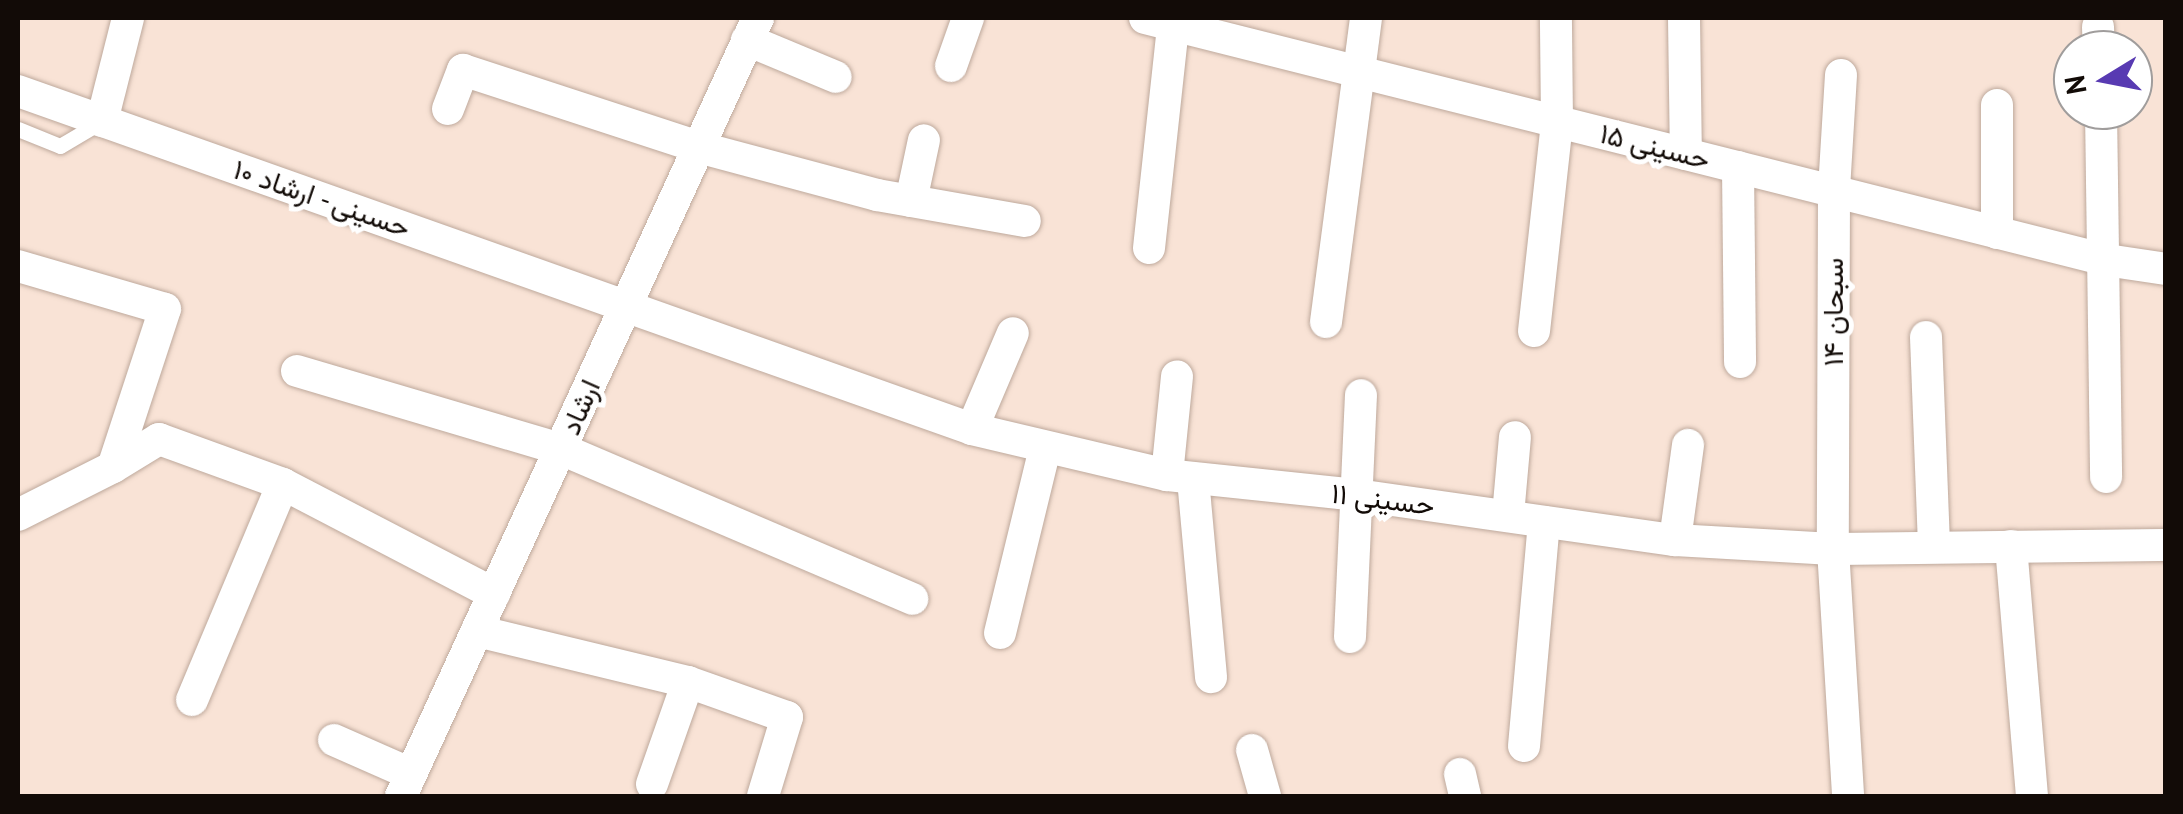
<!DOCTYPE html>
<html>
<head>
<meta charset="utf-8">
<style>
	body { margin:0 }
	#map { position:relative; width:2183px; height:814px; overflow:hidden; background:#f9e3d6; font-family:"PT Sans",Vazirmatn,sans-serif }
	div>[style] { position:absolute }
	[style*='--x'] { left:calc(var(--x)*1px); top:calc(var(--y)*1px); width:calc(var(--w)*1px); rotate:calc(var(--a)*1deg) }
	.roads { filter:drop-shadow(0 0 2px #bea99c) drop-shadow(0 0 2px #bea99c) }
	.service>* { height:15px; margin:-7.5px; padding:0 7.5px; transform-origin:7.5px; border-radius:7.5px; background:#fff }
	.minor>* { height:32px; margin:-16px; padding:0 16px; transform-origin:16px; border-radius:16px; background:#fff }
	span { translate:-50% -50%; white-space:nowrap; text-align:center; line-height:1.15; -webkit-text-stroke:10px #fff; paint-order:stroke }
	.street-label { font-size:28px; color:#120b07 }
	.frame { position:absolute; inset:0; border:20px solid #120b07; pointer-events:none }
	.north { position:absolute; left:2053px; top:30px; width:100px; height:100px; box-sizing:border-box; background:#fff; border:2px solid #a09d9c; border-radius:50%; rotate:260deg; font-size:28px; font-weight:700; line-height:40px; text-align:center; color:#120b07 }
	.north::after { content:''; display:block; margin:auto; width:35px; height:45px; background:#583ab2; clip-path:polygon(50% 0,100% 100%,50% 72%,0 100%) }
</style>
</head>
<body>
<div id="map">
	<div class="roads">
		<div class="service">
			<i style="--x:18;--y:129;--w:45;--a:22"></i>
			<i style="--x:60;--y:146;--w:45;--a:-30.5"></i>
		</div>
		<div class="minor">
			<i style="--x:1145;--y:18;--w:991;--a:14.13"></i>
			<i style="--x:2106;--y:260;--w:61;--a:8.5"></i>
			<i style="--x:1684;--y:18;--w:136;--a:89.2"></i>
			<i style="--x:2098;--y:27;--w:23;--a:88"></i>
			<i style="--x:747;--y:40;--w:96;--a:22.6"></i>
			<i style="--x:951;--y:66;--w:51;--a:-70.5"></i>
			<i style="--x:1841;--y:75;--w:116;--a:93.5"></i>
			<i style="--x:1834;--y:191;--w:358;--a:90.2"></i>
			<i style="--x:1833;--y:549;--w:247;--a:86.5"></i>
			<i style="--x:18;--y:91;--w:1012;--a:19.51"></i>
			<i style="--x:972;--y:429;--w:200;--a:13.3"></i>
			<i style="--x:1167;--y:475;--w:191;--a:6"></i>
			<i style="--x:1357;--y:495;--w:321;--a:8.1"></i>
			<i style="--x:1675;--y:540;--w:158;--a:3.3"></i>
			<i style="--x:1833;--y:549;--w:333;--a:-0.7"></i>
			<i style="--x:448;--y:109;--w:42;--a:-69"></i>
			<i style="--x:463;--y:70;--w:247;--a:18.1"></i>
			<i style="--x:698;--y:147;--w:185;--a:15"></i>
			<i style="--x:877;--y:195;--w:150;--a:10"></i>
			<i style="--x:2101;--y:110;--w:367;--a:89.2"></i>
			<i style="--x:102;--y:121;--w:106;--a:-75.8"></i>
			<i style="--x:1738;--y:167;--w:195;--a:89.4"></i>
			<i style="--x:911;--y:201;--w:62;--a:-78"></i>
			<i style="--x:1997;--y:233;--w:128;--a:-90"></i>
			<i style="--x:1149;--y:248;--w:231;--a:-83.8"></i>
			<i style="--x:18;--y:266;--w:153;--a:16.3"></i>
			<i style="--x:165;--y:309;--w:166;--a:108.2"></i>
			<i style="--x:1326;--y:322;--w:307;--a:-82.5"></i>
			<i style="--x:1534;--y:331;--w:210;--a:-83.7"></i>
			<i style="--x:1557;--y:122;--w:104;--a:-90.6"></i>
			<i style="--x:1926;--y:337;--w:208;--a:87.8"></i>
			<i style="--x:297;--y:371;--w:275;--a:16.5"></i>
			<i style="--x:561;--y:449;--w:382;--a:23.1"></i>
			<i style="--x:972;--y:429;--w:104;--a:-66.9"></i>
			<i style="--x:1167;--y:475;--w:99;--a:-84.2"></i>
			<i style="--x:1193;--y:479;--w:199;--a:84.8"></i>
			<i style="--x:18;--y:515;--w:106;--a:-26.8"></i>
			<i style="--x:113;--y:467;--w:54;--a:-31.3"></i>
			<i style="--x:159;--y:439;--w:132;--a:19.9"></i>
			<i style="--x:283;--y:484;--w:238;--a:27.5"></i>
			<i style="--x:1508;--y:515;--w:78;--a:-84.9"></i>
			<i style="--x:1675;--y:540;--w:96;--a:-82.2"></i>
			<i style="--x:2011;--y:546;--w:251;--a:85.2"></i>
			<i style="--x:477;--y:631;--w:217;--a:13.6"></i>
			<i style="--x:688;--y:682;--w:105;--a:19.5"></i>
			<i style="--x:787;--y:717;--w:83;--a:106.9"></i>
			<i style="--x:1000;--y:633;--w:190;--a:-76.3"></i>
			<i style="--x:1350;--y:637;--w:242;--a:-87.4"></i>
			<i style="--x:192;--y:700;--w:234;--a:-67.2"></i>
			<i style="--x:334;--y:740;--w:84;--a:23.8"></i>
			<i style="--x:1524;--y:746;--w:225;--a:-84.9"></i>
			<i style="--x:1252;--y:750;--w:48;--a:74.2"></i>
			<i style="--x:1460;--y:774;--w:23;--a:77"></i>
			<i style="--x:652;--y:784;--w:108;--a:-70.6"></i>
			<i style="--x:401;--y:796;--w:856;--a:-65.35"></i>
		</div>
	</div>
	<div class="street-label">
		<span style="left:1655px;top:146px;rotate:14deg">حسینی ۱۵</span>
		<span style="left:322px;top:198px;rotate:19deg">حسینی - ارشاد ۱۰</span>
		<span style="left:1833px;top:312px;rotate:-90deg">سبحان ۱۴</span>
		<span style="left:580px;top:407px;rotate:-66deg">ارشاد</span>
		<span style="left:1383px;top:499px;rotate:7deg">حسینی ۱۱</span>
	</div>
	<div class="frame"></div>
	<div class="north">N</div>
</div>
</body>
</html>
